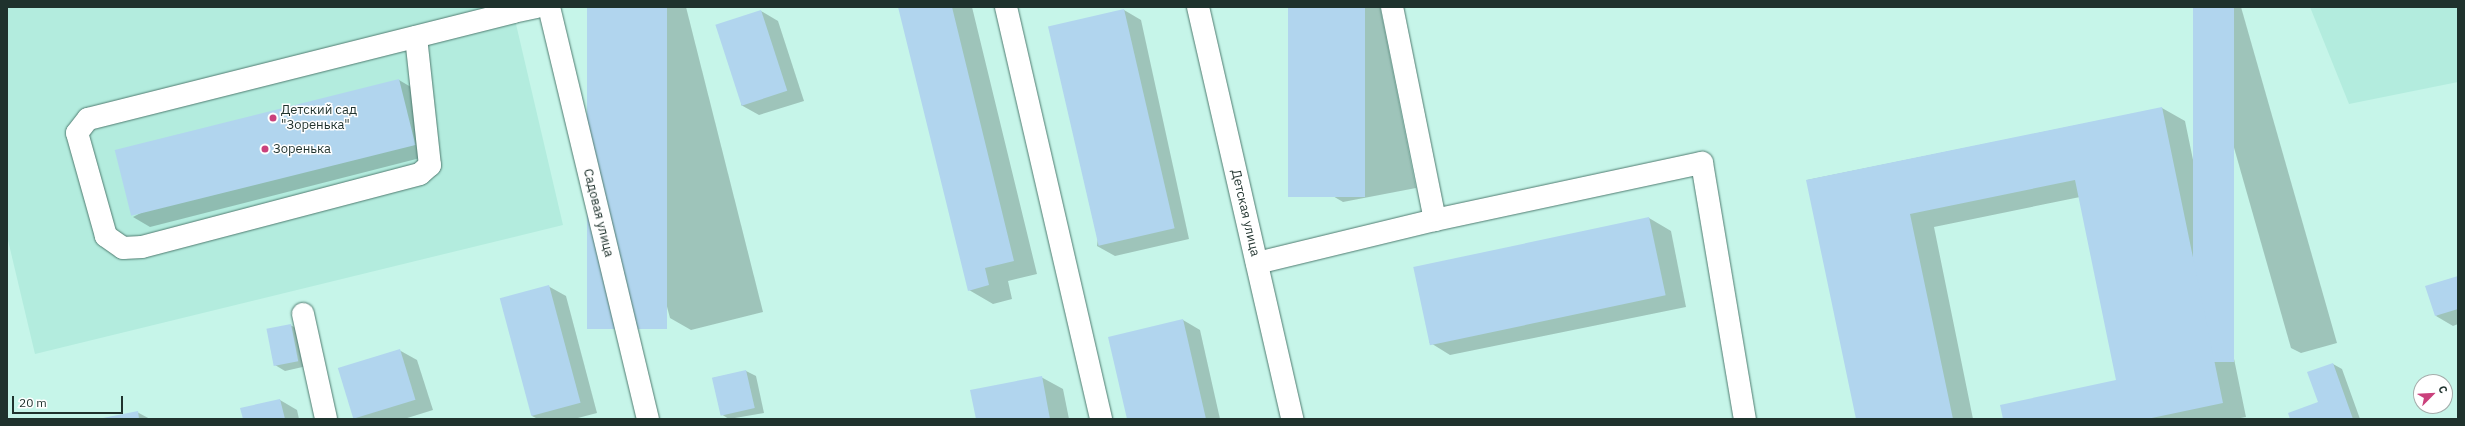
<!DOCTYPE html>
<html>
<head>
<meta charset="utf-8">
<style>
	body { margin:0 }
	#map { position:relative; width:2465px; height:426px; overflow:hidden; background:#c6f5e9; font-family:"IBM Plex Sans",sans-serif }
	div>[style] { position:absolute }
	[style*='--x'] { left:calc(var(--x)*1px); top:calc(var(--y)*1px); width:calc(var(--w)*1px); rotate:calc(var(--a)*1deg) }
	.built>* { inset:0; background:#b3ecde }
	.shadow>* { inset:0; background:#0003 }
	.building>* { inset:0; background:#b1d5ee; transform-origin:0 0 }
	.roads { filter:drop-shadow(0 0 1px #4f7b70) drop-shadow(0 0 1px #4f7b70) }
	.minor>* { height:22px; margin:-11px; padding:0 11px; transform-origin:11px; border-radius:11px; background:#fff }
	.dots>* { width:11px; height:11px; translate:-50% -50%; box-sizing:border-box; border:2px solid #fff; border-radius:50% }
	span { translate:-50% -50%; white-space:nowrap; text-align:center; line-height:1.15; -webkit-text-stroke:3px #fff; paint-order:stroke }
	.poi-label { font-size:13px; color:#1f322d }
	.left { translate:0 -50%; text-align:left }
	.street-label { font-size:13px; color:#1f322d }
	.frame { position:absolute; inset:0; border:8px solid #1f322d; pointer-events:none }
	.north { position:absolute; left:2413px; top:374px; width:40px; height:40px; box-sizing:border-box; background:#fff; border:1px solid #a5adab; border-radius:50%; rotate:66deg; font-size:11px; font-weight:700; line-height:16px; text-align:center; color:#1f322d }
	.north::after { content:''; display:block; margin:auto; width:14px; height:18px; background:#ca417c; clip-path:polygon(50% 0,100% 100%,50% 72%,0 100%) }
	.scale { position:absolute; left:12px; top:396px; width:111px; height:18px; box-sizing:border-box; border:2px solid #1f322d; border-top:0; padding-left:5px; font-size:12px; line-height:14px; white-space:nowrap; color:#1f322d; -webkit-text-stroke:3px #fff; paint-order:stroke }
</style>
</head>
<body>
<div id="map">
	<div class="built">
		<i style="clip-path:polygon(7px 7px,512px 7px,563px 225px,35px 354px,7px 236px)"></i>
		<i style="clip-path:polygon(2310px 7px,2458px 7px,2458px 82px,2349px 104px)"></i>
	</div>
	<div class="shadow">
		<i style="clip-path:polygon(588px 7px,686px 7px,763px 312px,691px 330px,670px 318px)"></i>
		<i style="clip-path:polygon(899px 7px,972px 7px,1037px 274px,1008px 281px,1012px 299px,993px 304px,969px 290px)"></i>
		<i style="clip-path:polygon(1289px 7px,1380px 7px,1416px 188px,1343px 202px,1326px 192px)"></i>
		<i style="clip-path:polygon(2194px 7px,2241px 7px,2337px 343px,2301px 353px,2291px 348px)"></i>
		<i style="clip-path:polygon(1124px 10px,1141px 20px,1189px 239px,1115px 256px,1097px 246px)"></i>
		<i style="clip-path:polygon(761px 11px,778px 21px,804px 101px,759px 115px,741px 105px)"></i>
		<i style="clip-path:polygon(399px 80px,416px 90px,432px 155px,150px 227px,133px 217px)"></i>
		<i style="clip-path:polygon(2162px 108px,2185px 121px,2246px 417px,2235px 419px,2004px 419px,2118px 382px,2080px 197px,1934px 227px,1973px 419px,1857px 419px,1807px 180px)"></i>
		<i style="clip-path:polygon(1649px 218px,1671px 231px,1686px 307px,1450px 355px,1429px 342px)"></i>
		<i style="clip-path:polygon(2458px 277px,2458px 324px,2453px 326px,2436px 316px)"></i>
		<i style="clip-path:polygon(548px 286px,566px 296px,597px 413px,574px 419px,538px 419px,532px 416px)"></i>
		<i style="clip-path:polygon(1183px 320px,1200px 330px,1220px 419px,1128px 419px)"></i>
		<i style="clip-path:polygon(290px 325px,300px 330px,307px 366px,285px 371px,275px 365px)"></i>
		<i style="clip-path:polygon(399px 350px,417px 360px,433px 410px,404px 419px,355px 419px,339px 369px)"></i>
		<i style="clip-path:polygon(2333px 364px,2342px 369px,2360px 419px,2291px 419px,2319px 402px)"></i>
		<i style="clip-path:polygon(746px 371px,756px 376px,764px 413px,729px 419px,721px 414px,713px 378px)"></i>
		<i style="clip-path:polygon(1041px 377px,1063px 389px,1069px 419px,977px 419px)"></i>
		<i style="clip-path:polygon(280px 400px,297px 410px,299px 419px,244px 419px)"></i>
		<i style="clip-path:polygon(137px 412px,150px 419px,105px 419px)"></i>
	</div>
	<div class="building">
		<i style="left:587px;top:7px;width:80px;height:322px"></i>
		<i style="clip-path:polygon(898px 7px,952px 7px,1014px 261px,985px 268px,989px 285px,968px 291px)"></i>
		<i style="left:1288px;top:7px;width:77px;height:190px"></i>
		<i style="left:2193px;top:7px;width:41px;height:355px"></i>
		<i style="left:1124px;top:9px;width:225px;height:78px;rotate:77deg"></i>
		<i style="left:761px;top:10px;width:85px;height:48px;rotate:72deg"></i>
		<i style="left:399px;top:79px;width:68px;height:293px;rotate:76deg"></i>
		<i style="clip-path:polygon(2162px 107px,2223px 403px,2147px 419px,2003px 419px,2000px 405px,2116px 380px,2075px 180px,1910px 214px,1953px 419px,1856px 419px,1806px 180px)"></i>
		<i style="left:1649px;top:217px;width:80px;height:241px;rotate:78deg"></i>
		<i style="clip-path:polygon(2458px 276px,2458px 309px,2435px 316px,2425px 286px)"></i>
		<i style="left:549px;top:285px;width:122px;height:51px;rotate:75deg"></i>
		<i style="clip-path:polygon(1183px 319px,1206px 419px,1127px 419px,1108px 337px)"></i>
		<i style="left:291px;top:324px;width:38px;height:25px;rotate:79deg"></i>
		<i style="left:400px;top:349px;width:53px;height:65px;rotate:73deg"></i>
		<i style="clip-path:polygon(2333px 363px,2353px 419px,2290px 419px,2288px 413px,2318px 402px,2307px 372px)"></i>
		<i style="left:746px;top:370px;width:39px;height:35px;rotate:77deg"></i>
		<i style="clip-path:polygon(1042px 376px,1050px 419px,976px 419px,970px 390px)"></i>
		<i style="clip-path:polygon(280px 399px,285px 419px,243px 419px,240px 408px)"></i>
		<i style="clip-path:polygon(138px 411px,139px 419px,103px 419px,103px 418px)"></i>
	</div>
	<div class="roads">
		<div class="minor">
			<i style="--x:549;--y:7;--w:424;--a:76.5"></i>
			<i style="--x:1006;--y:7;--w:423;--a:77"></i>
			<i style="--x:1198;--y:7;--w:423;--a:77.1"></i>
			<i style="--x:416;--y:37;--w:129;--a:83.8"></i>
			<i style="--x:430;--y:165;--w:13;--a:138"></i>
			<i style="--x:420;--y:174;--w:287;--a:165.3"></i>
			<i style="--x:142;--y:247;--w:19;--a:177"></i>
			<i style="--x:123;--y:248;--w:21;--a:-145"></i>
			<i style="--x:106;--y:236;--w:107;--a:-105.7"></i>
			<i style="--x:77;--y:133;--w:18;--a:-52"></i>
			<i style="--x:88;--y:119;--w:438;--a:-14.1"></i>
			<i style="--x:513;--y:12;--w:24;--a:-12"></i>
			<i style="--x:1435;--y:220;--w:273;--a:-12.1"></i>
			<i style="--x:1702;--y:163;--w:260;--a:80.5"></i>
			<i style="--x:1257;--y:263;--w:183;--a:-13.6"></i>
			<i style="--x:1435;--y:220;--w:217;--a:-101.4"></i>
			<i style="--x:303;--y:314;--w:107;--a:77.6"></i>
		</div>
	</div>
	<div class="dots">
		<i style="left:273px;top:118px;background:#ca417c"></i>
		<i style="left:265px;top:149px;background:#ca417c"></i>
	</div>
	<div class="poi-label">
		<span class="left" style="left:281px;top:118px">Детский сад<br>"Зоренька"</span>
		<span class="left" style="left:273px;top:149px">Зоренька</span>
	</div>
	<div class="street-label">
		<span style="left:598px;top:213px;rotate:76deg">Садовая улица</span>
		<span style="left:1245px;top:213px;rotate:77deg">Детская улица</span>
	</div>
	<div class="frame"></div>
	<div class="north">С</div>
	<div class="scale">20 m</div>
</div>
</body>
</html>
